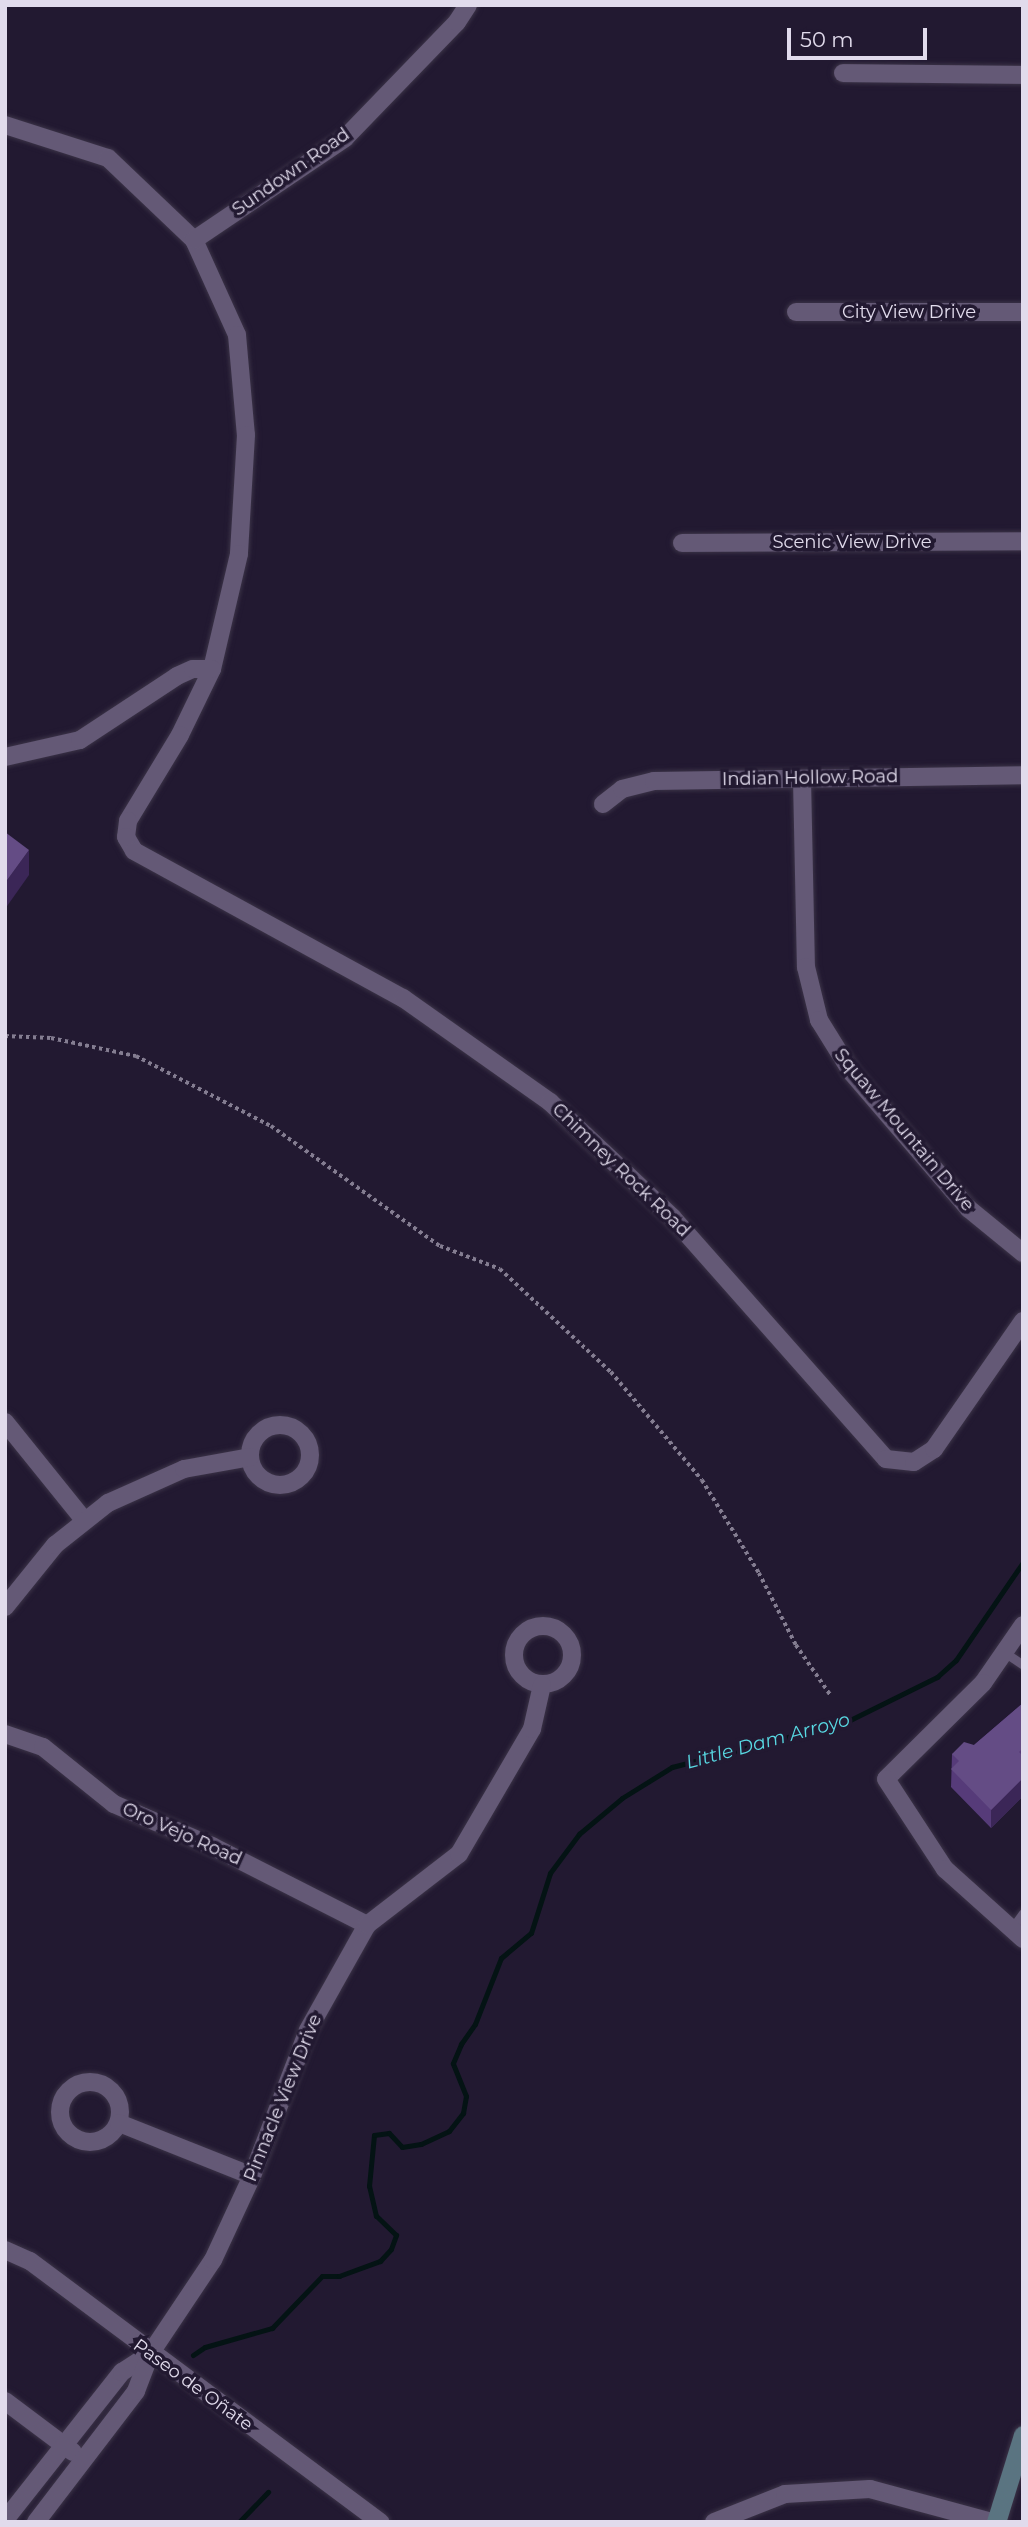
<!DOCTYPE html>
<html>
<head>
<meta charset="utf-8">
<style>
	body { margin:0 }
	#map { position:relative; width:1028px; height:2527px; overflow:hidden; background:#221931; font-family:Montserrat,sans-serif }
	div>[style] { position:absolute }
	[style*='--x'] { left:calc(var(--x)*1px); top:calc(var(--y)*1px); width:calc(var(--w)*1px); rotate:calc(var(--a)*1deg) }
	.stream>* { height:5px; margin:-2.5px; padding:0 2.5px; transform-origin:2.5px; border-radius:2.5px; background:#041314 }
	.path>* { height:3.5px; margin-top:-1.75px; transform-origin:0; background:repeating-linear-gradient(90deg,#847d91 0 3.5px,transparent 0 7px) }
	.roads { filter:drop-shadow(0 0 2px #3b3347) drop-shadow(0 0 2px #3b3347) }
	.service>* { height:9px; margin:-4.5px; padding:0 4.5px; transform-origin:4.5px; border-radius:4.5px; background:#645976 }
	.minor>* { height:18px; margin:-9px; padding:0 9px; transform-origin:9px; border-radius:9px; background:#645976 }
	.minor>.ring { margin:-9px; padding:0; box-sizing:content-box; background:none; border:18px solid #645976; border-radius:50% }
	.secondary>* { height:19px; margin:-9.5px; padding:0 9.5px; transform-origin:9.5px; border-radius:9.5px; background:#5a7481 }
	.wall>* { inset:0; background:#563b79 }
	.shaded-wall>* { inset:0; background:#3b2657 }
	.building>* { inset:0; background:#644c85 }
	span { translate:-50% -50%; white-space:nowrap; text-align:center; line-height:1.15; -webkit-text-stroke:7px #221931; paint-order:stroke }
	.street-label { font-size:18px; color:#e1dbec }
	.water-label { font-size:19px; color:#58d8e2; font-style:italic }
	.frame { position:absolute; inset:0; border:7px solid #e1dbec; pointer-events:none }
	.scale { position:absolute; left:787px; top:28px; width:140px; height:32px; box-sizing:border-box; border:4px solid #e1dbec; border-top:0; padding-left:9px; font-size:21px; line-height:24px; white-space:nowrap; color:#e1dbec; -webkit-text-stroke:5px #221931; paint-order:stroke }
</style>
</head>
<body>
<div id="map">
	<div class="stream">
		<i style="--x:193;--y:2355;--w:14;--a:-34"></i>
		<i style="--x:205;--y:2347;--w:70;--a:-15.8"></i>
		<i style="--x:272;--y:2328;--w:72;--a:-46.1"></i>
		<i style="--x:322;--y:2276;--w:17;--a:0"></i>
		<i style="--x:339;--y:2276;--w:44;--a:-20.1"></i>
		<i style="--x:380;--y:2261;--w:16;--a:-47"></i>
		<i style="--x:391;--y:2249;--w:15;--a:-70"></i>
		<i style="--x:396;--y:2235;--w:28;--a:-136"></i>
		<i style="--x:376;--y:2216;--w:31;--a:-103"></i>
		<i style="--x:369;--y:2186;--w:51;--a:-84.4"></i>
		<i style="--x:374;--y:2135;--w:15;--a:-8"></i>
		<i style="--x:389;--y:2133;--w:19;--a:47"></i>
		<i style="--x:402;--y:2147;--w:19;--a:-9"></i>
		<i style="--x:421;--y:2144;--w:31;--a:-25"></i>
		<i style="--x:449;--y:2131;--w:23;--a:-52"></i>
		<i style="--x:463;--y:2113;--w:17;--a:-80"></i>
		<i style="--x:466;--y:2096;--w:35;--a:-112"></i>
		<i style="--x:453;--y:2063;--w:21;--a:-67"></i>
		<i style="--x:461;--y:2044;--w:24;--a:-55"></i>
		<i style="--x:475;--y:2024;--w:71;--a:-68.5"></i>
		<i style="--x:501;--y:1958;--w:39;--a:-40"></i>
		<i style="--x:531;--y:1933;--w:63;--a:-72.4"></i>
		<i style="--x:550;--y:1873;--w:49;--a:-53.4"></i>
		<i style="--x:579;--y:1834;--w:56;--a:-39.9"></i>
		<i style="--x:622;--y:1798;--w:59;--a:-31.8"></i>
		<i style="--x:672;--y:1767;--w:180;--a:-14.5"></i>
		<i style="--x:846;--y:1722;--w:102;--a:-26.3"></i>
		<i style="--x:937;--y:1677;--w:25;--a:-42"></i>
		<i style="--x:956;--y:1660;--w:119;--a:-55.6"></i>
		<i style="--x:239;--y:2522;--w:42;--a:-46"></i>
	</div>
	<div class="path">
		<i style="--x:5;--y:1036;--w:46;--a:2.5"></i>
		<i style="--x:51;--y:1038;--w:87;--a:12"></i>
		<i style="--x:136;--y:1056;--w:152;--a:27.4"></i>
		<i style="--x:271;--y:1126;--w:207;--a:35.4"></i>
		<i style="--x:440;--y:1246;--w:64;--a:21"></i>
		<i style="--x:500;--y:1269;--w:151;--a:42.9"></i>
		<i style="--x:611;--y:1372;--w:141;--a:49.9"></i>
		<i style="--x:702;--y:1480;--w:109;--a:58.5"></i>
		<i style="--x:759;--y:1573;--w:81;--a:62.8"></i>
		<i style="--x:796;--y:1645;--w:62;--a:55.5"></i>
	</div>
	<div class="roads">
		<div class="service">
			<i style="--x:1004;--y:1652;--w:23;--a:34"></i>
			<i style="--x:1010;--y:1931;--w:22;--a:-54"></i>
		</div>
		<div class="minor">
			<i style="--x:843;--y:73;--w:180;--a:0.6"></i>
			<i style="--x:5;--y:125;--w:108;--a:17.8"></i>
			<i style="--x:108;--y:158;--w:119;--a:43.6"></i>
			<i style="--x:194;--y:240;--w:104;--a:65.6"></i>
			<i style="--x:237;--y:335;--w:100;--a:84.9"></i>
			<i style="--x:246;--y:435;--w:119;--a:93.4"></i>
			<i style="--x:239;--y:554;--w:118;--a:103.2"></i>
			<i style="--x:212;--y:669;--w:73;--a:115.9"></i>
			<i style="--x:180;--y:735;--w:100;--a:121.2"></i>
			<i style="--x:128;--y:821;--w:16;--a:97"></i>
			<i style="--x:126;--y:837;--w:16;--a:60"></i>
			<i style="--x:134;--y:851;--w:307;--a:28.7"></i>
			<i style="--x:403;--y:998;--w:180;--a:35.3"></i>
			<i style="--x:550;--y:1102;--w:168;--a:43.3"></i>
			<i style="--x:672;--y:1217;--w:323;--a:48.5"></i>
			<i style="--x:886;--y:1459;--w:28;--a:6"></i>
			<i style="--x:914;--y:1462;--w:24;--a:-33"></i>
			<i style="--x:934;--y:1449;--w:156;--a:-55.2"></i>
			<i style="--x:194;--y:240;--w:182;--a:-34"></i>
			<i style="--x:345;--y:138;--w:161;--a:-46"></i>
			<i style="--x:457;--y:22;--w:20;--a:-57"></i>
			<i style="--x:796;--y:312;--w:227;--a:0"></i>
			<i style="--x:682;--y:543;--w:341;--a:-0.3"></i>
			<i style="--x:5;--y:757;--w:77;--a:-12.8"></i>
			<i style="--x:80;--y:740;--w:116;--a:-33.4"></i>
			<i style="--x:177;--y:676;--w:17;--a:-24"></i>
			<i style="--x:193;--y:669;--w:19;--a:0"></i>
			<i style="--x:802;--y:779;--w:188;--a:88.8"></i>
			<i style="--x:806;--y:967;--w:55;--a:76.2"></i>
			<i style="--x:819;--y:1020;--w:62;--a:58.1"></i>
			<i style="--x:852;--y:1073;--w:179;--a:49.3"></i>
			<i style="--x:969;--y:1209;--w:70;--a:39.2"></i>
			<i style="--x:603;--y:804;--w:24;--a:-38"></i>
			<i style="--x:622;--y:789;--w:33;--a:-14"></i>
			<i style="--x:654;--y:781;--w:369;--a:-0.9"></i>
			<i style="--x:5;--y:1422;--w:126;--a:51.1"></i>
			<i class="ring" style="left:250px;top:1425px;width:42px;height:42px"></i>
			<i style="--x:5;--y:1607;--w:80;--a:-51.1"></i>
			<i style="--x:55;--y:1545;--w:68;--a:-38.4"></i>
			<i style="--x:108;--y:1503;--w:83;--a:-24.1"></i>
			<i style="--x:184;--y:1469;--w:67;--a:-10.3"></i>
			<i style="--x:1023;--y:1625;--w:70;--a:124.6"></i>
			<i style="--x:983;--y:1683;--w:136;--a:135.3"></i>
			<i style="--x:886;--y:1779;--w:108;--a:56.8"></i>
			<i style="--x:945;--y:1869;--w:105;--a:41.9"></i>
			<i class="ring" style="left:514px;top:1626px;width:40px;height:40px"></i>
			<i style="--x:5;--y:1734;--w:40;--a:18.9"></i>
			<i style="--x:43;--y:1747;--w:91;--a:38.8"></i>
			<i style="--x:114;--y:1804;--w:107;--a:23.2"></i>
			<i style="--x:212;--y:1846;--w:174;--a:27"></i>
			<i class="ring" style="left:60px;top:2082px;width:42px;height:42px"></i>
			<i style="--x:119;--y:2123;--w:143;--a:21.7"></i>
			<i style="--x:5;--y:2250;--w:27;--a:24"></i>
			<i style="--x:30;--y:2261;--w:437;--a:36.7"></i>
			<i style="--x:5;--y:2401;--w:85;--a:36.9"></i>
			<i style="--x:5;--y:2520;--w:189;--a:-51.7"></i>
			<i style="--x:122;--y:2372;--w:33;--a:-33"></i>
			<i style="--x:36;--y:2522;--w:165;--a:-52.6"></i>
			<i style="--x:136;--y:2391;--w:40;--a:-69"></i>
			<i style="--x:150;--y:2354;--w:113;--a:-56.2"></i>
			<i style="--x:213;--y:2260;--w:93;--a:-65.1"></i>
			<i style="--x:252;--y:2176;--w:156;--a:-69"></i>
			<i style="--x:308;--y:2030;--w:120;--a:-60.7"></i>
			<i style="--x:367;--y:1925;--w:116;--a:-37.7"></i>
			<i style="--x:459;--y:1854;--w:145;--a:-59.7"></i>
			<i style="--x:532;--y:1729;--w:45;--a:-77.2"></i>
			<i style="--x:714;--y:2522;--w:76;--a:-21.5"></i>
			<i style="--x:785;--y:2494;--w:85;--a:-3.4"></i>
			<i style="--x:870;--y:2489;--w:126;--a:15.1"></i>
		</div>
		<div class="secondary">
			<i style="--x:996;--y:2522;--w:91;--a:-72.8"></i>
		</div>
	</div>
	<div class="wall">
		<i style="clip-path:polygon(1023px 1703px,1023px 1796px,991px 1828px,951px 1787px,952px 1754px,974px 1745px)"></i>
	</div>
	<div class="shaded-wall">
		<i style="clip-path:polygon(29px 850px,29px 875px,5px 909px,5px 883px)"></i>
		<i style="clip-path:polygon(1023px 1778px,1023px 1796px,991px 1828px,991px 1810px)"></i>
	</div>
	<div class="building">
		<i style="clip-path:polygon(5px 832px,29px 850px,5px 883px)"></i>
		<i style="clip-path:polygon(1023px 1703px,1023px 1748px,1019px 1752px,1023px 1756px,1023px 1778px,991px 1810px,951px 1769px,959px 1761px,952px 1754px,964px 1742px,974px 1745px)"></i>
	</div>
	<div class="street-label">
		<span style="left:291px;top:172px;rotate:-35deg">Sundown Road</span>
		<span style="left:909px;top:312px">City View Drive</span>
		<span style="left:852px;top:542px">Scenic View Drive</span>
		<span style="left:810px;top:778px;rotate:-1deg">Indian Hollow Road</span>
		<span style="left:904px;top:1130px;rotate:50deg">Squaw Mountain Drive</span>
		<span style="left:621px;top:1170px;rotate:44deg">Chimney Rock Road</span>
		<span style="left:182px;top:1834px;rotate:24deg">Oro Vejo Road</span>
		<span style="left:283px;top:2098px;rotate:-68deg">Pinnacle View Drive</span>
		<span style="left:193px;top:2385px;rotate:36deg">Paseo de Oñate</span>
	</div>
	<div class="water-label">
		<span style="left:768px;top:1741px;rotate:-15deg">Little Dam Arroyo</span>
	</div>
	<div class="frame"></div>
	<div class="scale">50 m</div>
</div>
</body>
</html>
